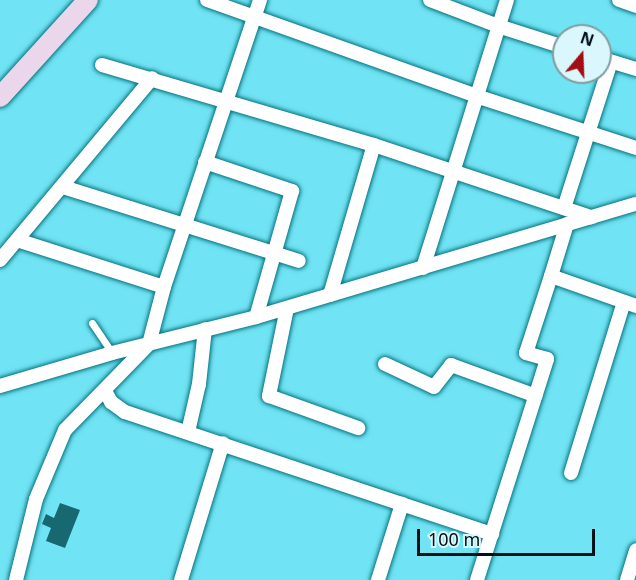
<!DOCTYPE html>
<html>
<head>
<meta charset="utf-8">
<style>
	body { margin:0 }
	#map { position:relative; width:636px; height:580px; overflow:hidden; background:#70e4f4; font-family:"Noto Sans",sans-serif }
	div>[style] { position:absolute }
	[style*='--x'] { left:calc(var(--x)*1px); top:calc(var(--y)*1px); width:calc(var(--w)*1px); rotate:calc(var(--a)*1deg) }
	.building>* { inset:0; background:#186872 }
	.roads { filter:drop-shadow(0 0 2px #05727e) drop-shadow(0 0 2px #05727e) }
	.service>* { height:7px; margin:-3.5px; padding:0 3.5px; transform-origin:3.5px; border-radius:3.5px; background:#fff }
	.minor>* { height:14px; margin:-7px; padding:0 7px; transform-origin:7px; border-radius:7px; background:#fff }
	.secondary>* { height:20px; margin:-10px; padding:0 10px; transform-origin:10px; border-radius:10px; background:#ebd7eb }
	span { translate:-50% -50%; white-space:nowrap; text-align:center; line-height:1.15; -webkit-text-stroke:6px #d9f7fc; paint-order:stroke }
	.north { position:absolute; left:552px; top:24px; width:60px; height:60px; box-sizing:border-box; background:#d9f7fc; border:2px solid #829ca0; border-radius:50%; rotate:19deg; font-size:16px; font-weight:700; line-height:24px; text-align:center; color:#001317 }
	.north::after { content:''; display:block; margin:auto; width:21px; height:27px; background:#a40d12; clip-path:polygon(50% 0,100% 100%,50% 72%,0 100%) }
	.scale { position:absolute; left:417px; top:529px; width:178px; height:27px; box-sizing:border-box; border:3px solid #001317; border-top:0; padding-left:8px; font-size:18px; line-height:21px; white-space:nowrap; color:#001317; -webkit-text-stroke:4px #d9f7fc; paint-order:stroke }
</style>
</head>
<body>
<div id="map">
	<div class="building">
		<i style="clip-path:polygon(60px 503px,80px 510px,65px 548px,46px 541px,51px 528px,42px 524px,46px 514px,54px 518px)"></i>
	</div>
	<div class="roads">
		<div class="service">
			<i style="--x:92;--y:323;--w:36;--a:56"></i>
		</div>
		<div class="minor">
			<i style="--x:207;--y:0;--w:286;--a:19.6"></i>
			<i style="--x:476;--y:96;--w:168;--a:18"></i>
			<i style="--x:430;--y:0;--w:73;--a:20.9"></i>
			<i style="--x:498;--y:26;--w:69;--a:17.7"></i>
			<i style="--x:619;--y:0;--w:18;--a:19"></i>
			<i style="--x:600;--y:58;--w:38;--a:17"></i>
			<i style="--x:102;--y:65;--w:284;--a:16.4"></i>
			<i style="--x:374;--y:145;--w:229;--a:18.4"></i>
			<i style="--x:205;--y:162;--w:92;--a:18.4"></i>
			<i style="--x:292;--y:191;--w:131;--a:105.9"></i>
			<i style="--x:63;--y:187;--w:247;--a:17.4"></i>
			<i style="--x:564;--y:208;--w:153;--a:-72.2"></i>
			<i style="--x:567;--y:224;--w:54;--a:107.1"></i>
			<i style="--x:551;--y:276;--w:90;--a:19.4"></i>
			<i style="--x:17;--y:240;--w:154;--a:17.7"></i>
			<i style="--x:0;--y:260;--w:237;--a:-50.1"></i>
			<i style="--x:423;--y:268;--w:281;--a:-72.6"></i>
			<i style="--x:330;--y:295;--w:156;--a:-73.7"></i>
			<i style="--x:287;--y:308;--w:90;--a:101.6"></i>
			<i style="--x:269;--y:396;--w:95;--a:19.8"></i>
			<i style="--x:385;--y:364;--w:54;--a:25.1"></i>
			<i style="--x:434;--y:387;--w:28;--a:-52"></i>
			<i style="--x:451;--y:365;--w:90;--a:20"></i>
			<i style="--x:0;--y:386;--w:117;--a:-16.4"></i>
			<i style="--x:112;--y:353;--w:148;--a:-14"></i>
			<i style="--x:256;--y:317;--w:396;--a:-16.6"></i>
			<i style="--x:105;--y:391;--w:13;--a:61"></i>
			<i style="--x:111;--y:402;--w:17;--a:36"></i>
			<i style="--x:125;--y:412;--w:387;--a:18.4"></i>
			<i style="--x:188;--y:432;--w:49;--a:-77.1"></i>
			<i style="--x:199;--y:384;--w:55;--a:-83.8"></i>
			<i style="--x:571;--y:473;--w:179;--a:-72.8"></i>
			<i style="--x:16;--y:580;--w:83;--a:-76.1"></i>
			<i style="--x:36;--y:499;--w:75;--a:-67.2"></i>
			<i style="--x:65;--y:430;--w:120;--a:-45.7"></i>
			<i style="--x:149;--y:344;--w:59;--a:-75.3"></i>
			<i style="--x:164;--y:287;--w:303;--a:-71.5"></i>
			<i style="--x:181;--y:580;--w:143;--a:-73"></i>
			<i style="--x:378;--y:580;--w:80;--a:-72.5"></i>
			<i style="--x:477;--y:580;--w:232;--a:-72.4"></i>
			<i style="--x:547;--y:359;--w:22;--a:-164"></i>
			<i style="--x:526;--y:353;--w:81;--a:-72"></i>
			<i style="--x:627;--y:580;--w:31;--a:-73"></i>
		</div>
		<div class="secondary">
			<i style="--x:0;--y:97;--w:131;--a:-47.8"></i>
		</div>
	</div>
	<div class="north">N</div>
	<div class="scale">100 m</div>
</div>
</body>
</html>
